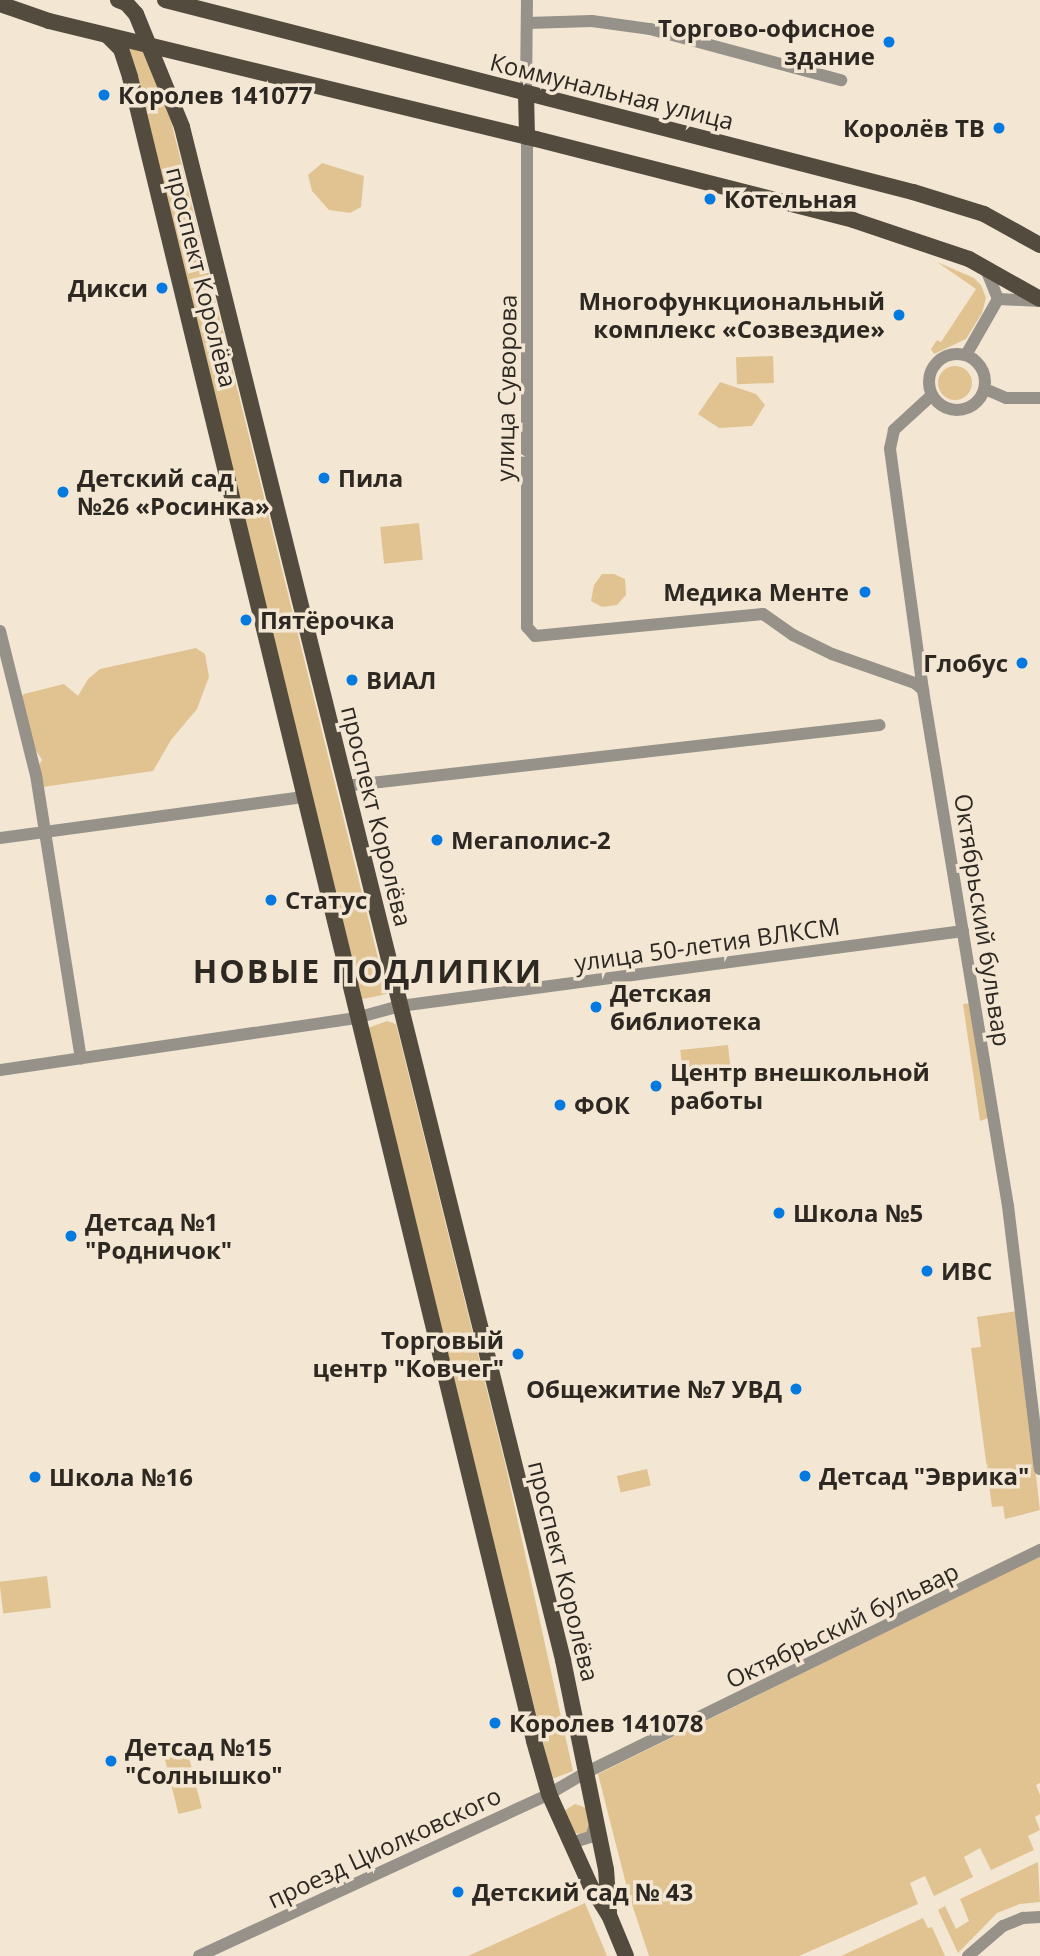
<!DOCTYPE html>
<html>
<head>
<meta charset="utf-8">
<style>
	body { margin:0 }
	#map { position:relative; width:1040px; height:1956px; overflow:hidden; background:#f3e7d4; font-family:"Open Sans",sans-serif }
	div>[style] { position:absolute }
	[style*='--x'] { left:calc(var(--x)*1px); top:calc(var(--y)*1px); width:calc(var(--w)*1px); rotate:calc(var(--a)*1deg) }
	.green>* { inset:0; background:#e1c392; transform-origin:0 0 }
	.round { border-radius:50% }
	.minor>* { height:12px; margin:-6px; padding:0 6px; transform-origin:6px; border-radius:6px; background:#969189 }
	.minor>.ring { margin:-6px; padding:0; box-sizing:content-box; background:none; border:12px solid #969189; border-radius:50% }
	.major>* { height:16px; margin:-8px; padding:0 8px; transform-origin:8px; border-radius:8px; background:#534b3d }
	.dots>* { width:19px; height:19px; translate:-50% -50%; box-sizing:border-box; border:4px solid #f3e7d4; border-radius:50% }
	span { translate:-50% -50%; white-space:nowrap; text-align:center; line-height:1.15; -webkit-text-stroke:7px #f3e7d4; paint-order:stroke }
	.poi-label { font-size:24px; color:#2d2821; font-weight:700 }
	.right { translate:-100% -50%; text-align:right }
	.left { translate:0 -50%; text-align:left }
	.street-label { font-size:24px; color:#2d2821 }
	.district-label { font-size:32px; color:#2d2821; font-weight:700; letter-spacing:2px }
</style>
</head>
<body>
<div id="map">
	<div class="green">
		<i style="clip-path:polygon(129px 47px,143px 51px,171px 121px,387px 994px,358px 1000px)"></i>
		<i style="clip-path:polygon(322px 163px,364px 176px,361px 207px,350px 213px,329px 210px,312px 191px,308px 175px)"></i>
		<i style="clip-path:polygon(937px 262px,974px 278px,981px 285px,986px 298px,982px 313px,966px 339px,934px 354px,931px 349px,937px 340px,941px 342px,976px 289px)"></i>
		<i style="left:773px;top:356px;width:27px;height:37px;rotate:88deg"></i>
		<i class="round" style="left:938px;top:366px;width:34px;height:34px"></i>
		<i style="clip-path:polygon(720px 382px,756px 394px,765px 405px,752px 426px,719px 428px,698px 414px)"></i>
		<i style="left:419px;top:523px;width:37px;height:39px;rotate:84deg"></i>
		<i style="clip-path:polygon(602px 574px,614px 574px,625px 579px,626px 595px,617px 605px,602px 607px,591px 601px,594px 585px)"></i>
		<i style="clip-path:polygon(196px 648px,205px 654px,209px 677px,197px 709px,171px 740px,153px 771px,43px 787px,34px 773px,42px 760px,19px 724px,13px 707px,24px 694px,64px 684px,78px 696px,88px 679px,100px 669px)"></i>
		<i style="clip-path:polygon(972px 1003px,991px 1117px,980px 1121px,963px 1004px)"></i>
		<i style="clip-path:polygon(387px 1021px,396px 1024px,505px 1463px,573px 1771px,552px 1779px,368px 1028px)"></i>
		<i style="left:728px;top:1045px;width:20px;height:48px;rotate:84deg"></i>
		<i style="clip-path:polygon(1017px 1311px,1040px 1510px,1005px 1519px,1003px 1506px,992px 1507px,971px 1348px,981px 1347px,977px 1317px)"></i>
		<i style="left:647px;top:1469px;width:17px;height:31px;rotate:77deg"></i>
		<i style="clip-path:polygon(1040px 1556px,1040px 1783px,1036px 1785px,1040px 1795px,1040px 1814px,1035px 1817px,1040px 1830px,1028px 1836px,1034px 1850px,991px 1870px,980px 1848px,964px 1857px,973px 1877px,934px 1896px,925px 1876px,910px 1883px,918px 1904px,799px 1956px,649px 1956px,628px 1892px,598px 1774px)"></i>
		<i style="left:47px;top:1576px;width:32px;height:48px;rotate:83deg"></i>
		<i style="left:188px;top:1753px;width:57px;height:24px;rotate:76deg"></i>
		<i style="clip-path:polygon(575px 1804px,586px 1808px,590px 1829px,585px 1836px,573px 1832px,564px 1811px)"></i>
		<i style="clip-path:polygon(1038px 1862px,1040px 1902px,1020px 1904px,997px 1913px,958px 1953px,938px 1910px,945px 1906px,956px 1929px,969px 1921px,960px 1899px)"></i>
		<i style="clip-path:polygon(585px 1903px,607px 1956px,468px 1956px)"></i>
		<i style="clip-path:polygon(923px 1918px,928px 1928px,932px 1927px,945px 1956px,841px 1956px)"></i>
	</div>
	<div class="minor">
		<i style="--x:527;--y:23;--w:65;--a:-1.8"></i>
		<i style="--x:592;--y:21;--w:59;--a:7.9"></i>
		<i style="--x:650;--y:29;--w:198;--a:15"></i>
		<i style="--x:526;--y:93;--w:93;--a:-89.4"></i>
		<i style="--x:527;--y:137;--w:490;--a:90"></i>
		<i style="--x:527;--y:627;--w:12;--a:48"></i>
		<i style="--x:535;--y:636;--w:229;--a:-5.5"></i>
		<i style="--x:763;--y:614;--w:37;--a:35"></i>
		<i style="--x:793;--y:635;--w:43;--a:26"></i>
		<i style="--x:832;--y:654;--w:88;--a:19.3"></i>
		<i style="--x:915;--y:683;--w:11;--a:41"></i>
		<i style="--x:998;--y:299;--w:42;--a:2.7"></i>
		<i class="ring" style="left:929px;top:354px;width:44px;height:44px"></i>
		<i style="--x:966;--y:355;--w:64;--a:-60.3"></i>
		<i style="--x:998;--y:299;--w:35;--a:-112"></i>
		<i style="--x:985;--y:389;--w:23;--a:23"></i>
		<i style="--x:1006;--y:398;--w:34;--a:0"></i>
		<i style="--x:932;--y:395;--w:52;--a:137.4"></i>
		<i style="--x:894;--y:430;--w:19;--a:102"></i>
		<i style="--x:890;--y:449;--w:243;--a:82.2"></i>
		<i style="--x:923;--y:690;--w:523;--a:80.65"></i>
		<i style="--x:1008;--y:1206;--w:265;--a:83.1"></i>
		<i style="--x:0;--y:631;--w:148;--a:76"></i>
		<i style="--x:36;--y:775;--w:287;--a:81"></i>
		<i style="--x:345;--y:786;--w:538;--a:-6.5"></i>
		<i style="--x:0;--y:838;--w:308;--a:-7.7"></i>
		<i style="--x:0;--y:1070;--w:360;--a:-8.3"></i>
		<i style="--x:356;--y:1018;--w:46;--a:-15.3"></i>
		<i style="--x:400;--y:1006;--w:568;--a:-7.59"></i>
		<i style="--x:571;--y:1843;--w:21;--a:-17"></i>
		<i style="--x:591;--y:1837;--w:13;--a:-72"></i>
		<i style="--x:199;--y:1956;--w:386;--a:-24.8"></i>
		<i style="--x:549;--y:1794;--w:42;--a:-30.3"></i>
		<i style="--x:585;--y:1773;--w:507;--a:-26.11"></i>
		<i style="--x:968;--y:1956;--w:46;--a:-40.6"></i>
		<i style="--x:1003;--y:1926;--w:22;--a:-22"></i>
		<i style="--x:1023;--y:1918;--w:17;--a:-3"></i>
	</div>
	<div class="major">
		<i style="--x:118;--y:0;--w:9;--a:21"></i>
		<i style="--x:126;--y:3;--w:15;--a:48"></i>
		<i style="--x:136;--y:14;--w:122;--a:67.8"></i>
		<i style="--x:182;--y:127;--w:1580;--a:76.04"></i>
		<i style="--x:563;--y:1660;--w:213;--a:78.4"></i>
		<i style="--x:606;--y:1869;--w:43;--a:86"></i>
		<i style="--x:165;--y:0;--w:772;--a:14.4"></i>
		<i style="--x:913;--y:192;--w:74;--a:17.2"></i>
		<i style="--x:984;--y:214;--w:64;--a:29"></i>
		<i style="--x:0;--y:4;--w:52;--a:19.1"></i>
		<i style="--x:49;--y:21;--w:501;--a:13.62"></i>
		<i style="--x:536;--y:139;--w:327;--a:14.3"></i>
		<i style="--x:853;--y:220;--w:122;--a:18.6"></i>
		<i style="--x:969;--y:259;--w:81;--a:29.4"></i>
		<i style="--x:108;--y:36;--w:18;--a:45"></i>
		<i style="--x:121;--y:49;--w:29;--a:72"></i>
		<i style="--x:130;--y:77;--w:1712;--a:76.35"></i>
		<i style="--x:534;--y:1741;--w:55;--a:74.2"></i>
		<i style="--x:549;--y:1794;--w:100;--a:65.7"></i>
		<i style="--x:590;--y:1885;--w:36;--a:58"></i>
		<i style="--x:609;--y:1915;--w:44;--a:67.5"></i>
		<i style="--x:526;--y:93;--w:44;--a:88.7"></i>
	</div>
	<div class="dots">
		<i style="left:889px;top:42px;background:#047ae1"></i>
		<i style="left:104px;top:95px;background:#047ae1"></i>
		<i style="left:999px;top:128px;background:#047ae1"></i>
		<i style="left:710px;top:199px;background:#047ae1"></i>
		<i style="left:162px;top:288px;background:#047ae1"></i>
		<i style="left:899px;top:315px;background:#047ae1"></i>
		<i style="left:324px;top:478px;background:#047ae1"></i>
		<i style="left:63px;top:492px;background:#047ae1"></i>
		<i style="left:865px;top:592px;background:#047ae1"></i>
		<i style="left:246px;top:620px;background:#047ae1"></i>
		<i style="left:1022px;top:663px;background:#047ae1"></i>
		<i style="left:352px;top:680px;background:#047ae1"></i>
		<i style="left:437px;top:840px;background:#047ae1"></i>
		<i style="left:271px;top:900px;background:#047ae1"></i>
		<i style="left:596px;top:1007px;background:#047ae1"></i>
		<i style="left:656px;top:1086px;background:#047ae1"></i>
		<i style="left:560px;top:1105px;background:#047ae1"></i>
		<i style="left:779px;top:1213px;background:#047ae1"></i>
		<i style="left:71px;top:1236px;background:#047ae1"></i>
		<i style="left:927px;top:1271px;background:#047ae1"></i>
		<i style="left:518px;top:1354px;background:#047ae1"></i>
		<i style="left:796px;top:1389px;background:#047ae1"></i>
		<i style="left:805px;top:1476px;background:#047ae1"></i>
		<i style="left:35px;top:1477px;background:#047ae1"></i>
		<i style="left:495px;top:1723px;background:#047ae1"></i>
		<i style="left:111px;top:1761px;background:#047ae1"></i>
		<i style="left:458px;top:1892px;background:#047ae1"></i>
	</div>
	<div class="poi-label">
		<span class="right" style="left:875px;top:42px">Торгово-офисное<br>здание</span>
		<span class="left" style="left:118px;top:95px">Королев 141077</span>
		<span class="right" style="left:985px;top:128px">Королёв ТВ</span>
		<span class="left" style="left:724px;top:199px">Котельная</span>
		<span class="right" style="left:148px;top:288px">Дикси</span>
		<span class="right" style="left:885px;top:315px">Многофункциональный<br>комплекс «Созвездие»</span>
		<span class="left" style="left:77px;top:492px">Детский сад<br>№26 «Росинка»</span>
		<span class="left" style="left:338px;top:478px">Пила</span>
		<span class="right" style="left:849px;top:592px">Медика Менте</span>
		<span class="left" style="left:260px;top:620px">Пятёрочка</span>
		<span class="right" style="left:1008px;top:663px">Глобус</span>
		<span class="left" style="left:366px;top:680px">ВИАЛ</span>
		<span class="left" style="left:451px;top:840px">Мегаполис-2</span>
		<span class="left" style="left:285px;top:900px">Статус</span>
		<span class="left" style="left:610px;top:1007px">Детская<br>библиотека</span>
		<span class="left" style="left:670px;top:1086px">Центр внешкольной<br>работы</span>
		<span class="left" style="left:574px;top:1105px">ФОК</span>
		<span class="left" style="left:793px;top:1213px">Школа №5</span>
		<span class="left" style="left:85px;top:1236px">Детсад №1<br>"Родничок"</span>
		<span class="left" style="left:941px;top:1271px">ИВС</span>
		<span class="right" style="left:504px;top:1354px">Торговый<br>центр "Ковчег"</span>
		<span class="right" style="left:782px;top:1389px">Общежитие №7 УВД</span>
		<span class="left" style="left:819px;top:1476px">Детсад "Эврика"</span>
		<span class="left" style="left:49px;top:1477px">Школа №16</span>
		<span class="left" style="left:509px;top:1723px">Королев 141078</span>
		<span class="left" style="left:125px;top:1761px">Детсад №15<br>"Солнышко"</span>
		<span class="left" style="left:472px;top:1892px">Детский сад № 43</span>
	</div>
	<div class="street-label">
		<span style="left:612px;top:91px;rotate:14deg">Коммунальная улица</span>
		<span style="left:202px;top:277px;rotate:76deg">проспект Королёва</span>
		<span style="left:506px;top:388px;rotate:-89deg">улица Суворова</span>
		<span style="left:377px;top:816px;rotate:76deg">проспект Королёва</span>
		<span style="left:983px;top:920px;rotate:81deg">Октябрьский бульвар</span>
		<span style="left:707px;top:944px;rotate:-8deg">улица 50-летия ВЛКСМ</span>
		<span style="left:564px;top:1571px;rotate:76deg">проспект Королёва</span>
		<span style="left:842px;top:1625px;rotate:-26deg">Октябрьский бульвар</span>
		<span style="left:384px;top:1847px;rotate:-25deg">проезд Циолковского</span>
	</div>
	<div class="district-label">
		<span style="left:368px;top:971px">НОВЫЕ ПОДЛИПКИ</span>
	</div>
</div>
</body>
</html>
